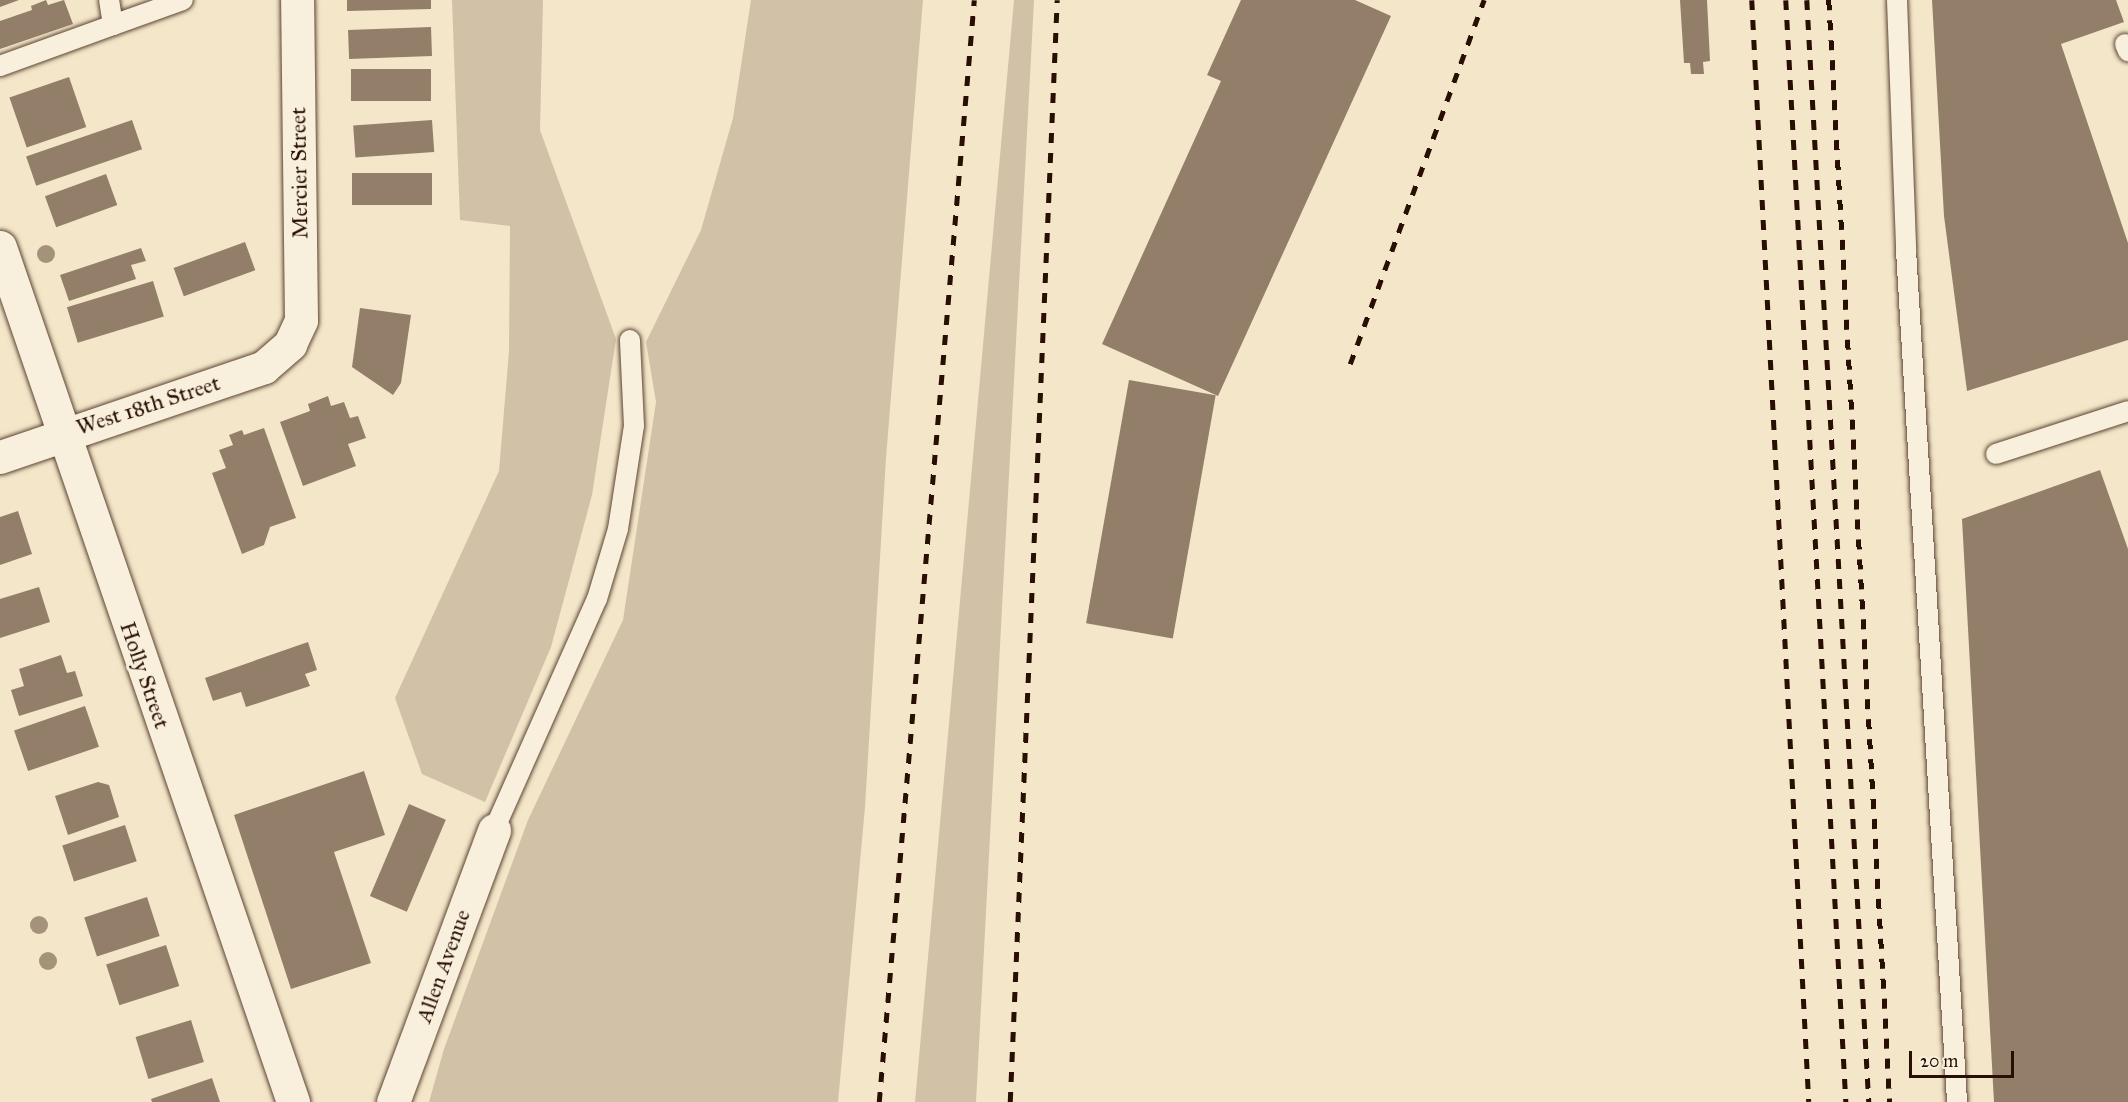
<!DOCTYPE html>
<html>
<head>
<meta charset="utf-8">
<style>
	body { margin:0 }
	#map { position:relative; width:2128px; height:1102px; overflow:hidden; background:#f4e6c9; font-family:"IM FELL Great Primer",serif }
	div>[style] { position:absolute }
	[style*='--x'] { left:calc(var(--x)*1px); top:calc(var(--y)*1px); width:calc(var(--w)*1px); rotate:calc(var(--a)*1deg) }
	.green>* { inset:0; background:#d1c1a7 }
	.building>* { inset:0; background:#937f69; transform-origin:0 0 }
	.roads { filter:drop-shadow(0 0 2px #5c4533) drop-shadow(0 0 2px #5c4533) }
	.service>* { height:20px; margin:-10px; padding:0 10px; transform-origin:10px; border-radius:10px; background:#f8efdc }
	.minor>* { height:33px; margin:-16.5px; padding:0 16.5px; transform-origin:16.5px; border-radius:16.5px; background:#f8efdc }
	.rail>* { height:4.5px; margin-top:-2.25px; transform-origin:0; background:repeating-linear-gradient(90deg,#290f01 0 10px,transparent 0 20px) }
	.trees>* { width:18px; height:18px; margin:-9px; border-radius:50%; background:#a5927b }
	span { translate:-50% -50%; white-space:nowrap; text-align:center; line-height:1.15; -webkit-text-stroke:6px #f8efdc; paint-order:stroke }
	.street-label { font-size:22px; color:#290f01 }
	.scale { position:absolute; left:1909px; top:1051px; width:105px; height:27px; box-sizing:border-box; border:3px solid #290f01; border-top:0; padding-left:8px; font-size:18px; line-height:21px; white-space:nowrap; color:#290f01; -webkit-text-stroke:4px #f8efdc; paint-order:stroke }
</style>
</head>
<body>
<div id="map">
	<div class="green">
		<i style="clip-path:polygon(452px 0,543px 0,540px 130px,616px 339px,592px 495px,551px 647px,485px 802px,422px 774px,395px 698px,499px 471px,509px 351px,510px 226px,460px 220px)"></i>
		<i style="clip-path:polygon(751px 0,923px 0,886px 458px,865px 807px,838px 1102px,429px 1102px,444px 1049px,528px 820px,623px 620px,656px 402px,646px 342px,701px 230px,733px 118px)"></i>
		<i style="clip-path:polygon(1014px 0,1034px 0,976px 1102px,915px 1102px)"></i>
	</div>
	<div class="building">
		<i style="clip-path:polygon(0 0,19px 0,0 7px)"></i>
		<i style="clip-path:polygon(46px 0,48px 5px,64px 0,73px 24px,0 49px,0 21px,32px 10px,31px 6px)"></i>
		<i style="clip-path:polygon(347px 0,431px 0,431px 9px,347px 11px)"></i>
		<i style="clip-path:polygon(1241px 0,1355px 0,1391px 16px,1218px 396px,1102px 344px,1221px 81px,1207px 75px)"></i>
		<i style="clip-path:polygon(1680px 0,1707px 0,1710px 61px,1703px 62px,1704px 74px,1691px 74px,1690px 63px,1684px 63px)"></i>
		<i style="clip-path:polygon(1932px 0,2116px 0,2124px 22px,2061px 44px,2128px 243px,2128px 340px,1967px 391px,1944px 216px)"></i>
		<i style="left:431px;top:27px;width:29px;height:83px;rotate:88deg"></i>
		<i style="left:431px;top:69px;width:32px;height:80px;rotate:90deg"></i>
		<i style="left:69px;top:77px;width:53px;height:63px;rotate:71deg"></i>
		<i style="left:132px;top:120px;width:31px;height:112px;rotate:71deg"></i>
		<i style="left:432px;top:120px;width:32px;height:79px;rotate:86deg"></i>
		<i style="left:432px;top:173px;width:32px;height:80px;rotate:90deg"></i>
		<i style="left:106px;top:174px;width:33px;height:65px;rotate:70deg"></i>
		<i style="left:245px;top:242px;width:30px;height:76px;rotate:70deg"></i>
		<i style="clip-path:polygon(141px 248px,146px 261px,131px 265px,136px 279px,69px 301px,60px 275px)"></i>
		<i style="left:153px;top:281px;width:37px;height:90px;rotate:73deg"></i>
		<i style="clip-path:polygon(360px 308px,411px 315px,401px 383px,393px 395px,352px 367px)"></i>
		<i style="left:1129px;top:380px;width:88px;height:247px;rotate:10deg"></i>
		<i style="clip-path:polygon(328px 396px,331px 406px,344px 402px,350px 418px,358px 416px,366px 438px,348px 444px,356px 466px,303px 486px,280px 422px,310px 411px,308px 404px)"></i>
		<i style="clip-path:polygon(264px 428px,296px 518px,270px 527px,264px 545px,242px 554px,212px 473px,226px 468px,219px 450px,233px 445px,229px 435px,242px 430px,244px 435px)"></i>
		<i style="clip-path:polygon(2100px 470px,2128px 549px,2128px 1102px,1994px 1102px,1962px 519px)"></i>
		<i style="clip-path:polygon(18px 511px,32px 554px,0 565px,0 517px)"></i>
		<i style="clip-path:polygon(39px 587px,50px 622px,0 638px,0 599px)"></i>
		<i style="clip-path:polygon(308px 642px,317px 670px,305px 674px,310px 686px,246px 707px,241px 692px,213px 701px,205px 678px)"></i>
		<i style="clip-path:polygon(61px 655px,67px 673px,75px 671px,83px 696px,19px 716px,11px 690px,24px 686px,19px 669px)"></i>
		<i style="left:85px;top:706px;width:43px;height:75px;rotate:71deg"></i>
		<i style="clip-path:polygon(364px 771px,385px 835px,334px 852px,371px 963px,291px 989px,234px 815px)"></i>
		<i style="clip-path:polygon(98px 782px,109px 785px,119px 817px,68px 835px,55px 796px)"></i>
		<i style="left:409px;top:804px;width:40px;height:100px;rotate:23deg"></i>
		<i style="left:125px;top:825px;width:38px;height:66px;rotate:72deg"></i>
		<i style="left:147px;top:897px;width:41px;height:66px;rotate:72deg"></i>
		<i style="left:166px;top:945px;width:43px;height:63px;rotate:72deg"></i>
		<i style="left:191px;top:1020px;width:44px;height:58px;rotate:73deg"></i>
		<i style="clip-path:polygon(212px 1078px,220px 1102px,152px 1102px,151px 1099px)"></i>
	</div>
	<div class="roads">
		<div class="service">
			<i style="--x:1897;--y:0;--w:250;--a:87.9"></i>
			<i style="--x:1906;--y:250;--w:854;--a:86.57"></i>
			<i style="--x:113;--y:25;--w:74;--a:-19.7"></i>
			<i style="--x:2125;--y:44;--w:8;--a:67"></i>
			<i style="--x:0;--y:66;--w:120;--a:-19.9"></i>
			<i style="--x:113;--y:25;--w:25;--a:-99"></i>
			<i style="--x:1996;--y:454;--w:139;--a:-18"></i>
			<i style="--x:494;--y:830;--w:253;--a:-66"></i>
			<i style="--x:597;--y:599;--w:73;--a:-73.3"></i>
			<i style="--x:618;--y:529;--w:104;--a:-81.2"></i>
			<i style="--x:634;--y:426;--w:86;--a:-92.7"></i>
		</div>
		<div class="minor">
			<i style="--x:0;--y:247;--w:904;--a:71.08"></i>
			<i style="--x:0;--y:457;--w:279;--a:-18.8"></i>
			<i style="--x:264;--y:367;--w:35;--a:-41"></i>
			<i style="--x:290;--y:344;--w:26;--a:-65"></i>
			<i style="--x:301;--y:320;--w:320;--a:-90.7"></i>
			<i style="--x:393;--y:1102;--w:290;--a:-69.6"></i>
		</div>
	</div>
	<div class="rail">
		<i style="--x:1752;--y:0;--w:1103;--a:87.04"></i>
		<i style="--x:1786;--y:0;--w:1104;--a:86.88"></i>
		<i style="--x:1807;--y:0;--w:1104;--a:86.78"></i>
		<i style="--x:1829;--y:0;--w:1104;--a:86.83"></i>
		<i style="--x:1350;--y:364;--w:388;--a:-69.8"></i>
		<i style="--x:879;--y:1102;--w:1106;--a:-85.07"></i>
		<i style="--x:1010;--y:1102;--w:1103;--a:-87.56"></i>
	</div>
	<div class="trees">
		<i style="left:46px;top:254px"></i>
		<i style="left:39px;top:925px"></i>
		<i style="left:48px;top:961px"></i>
	</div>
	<div class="street-label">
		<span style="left:299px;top:173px;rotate:-91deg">Mercier Street</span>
		<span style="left:148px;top:405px;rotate:-18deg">West 18th Street</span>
		<span style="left:145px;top:675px;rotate:71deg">Holly Street</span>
		<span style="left:443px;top:966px;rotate:-70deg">Allen Avenue</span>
	</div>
	<div class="scale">20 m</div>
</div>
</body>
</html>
